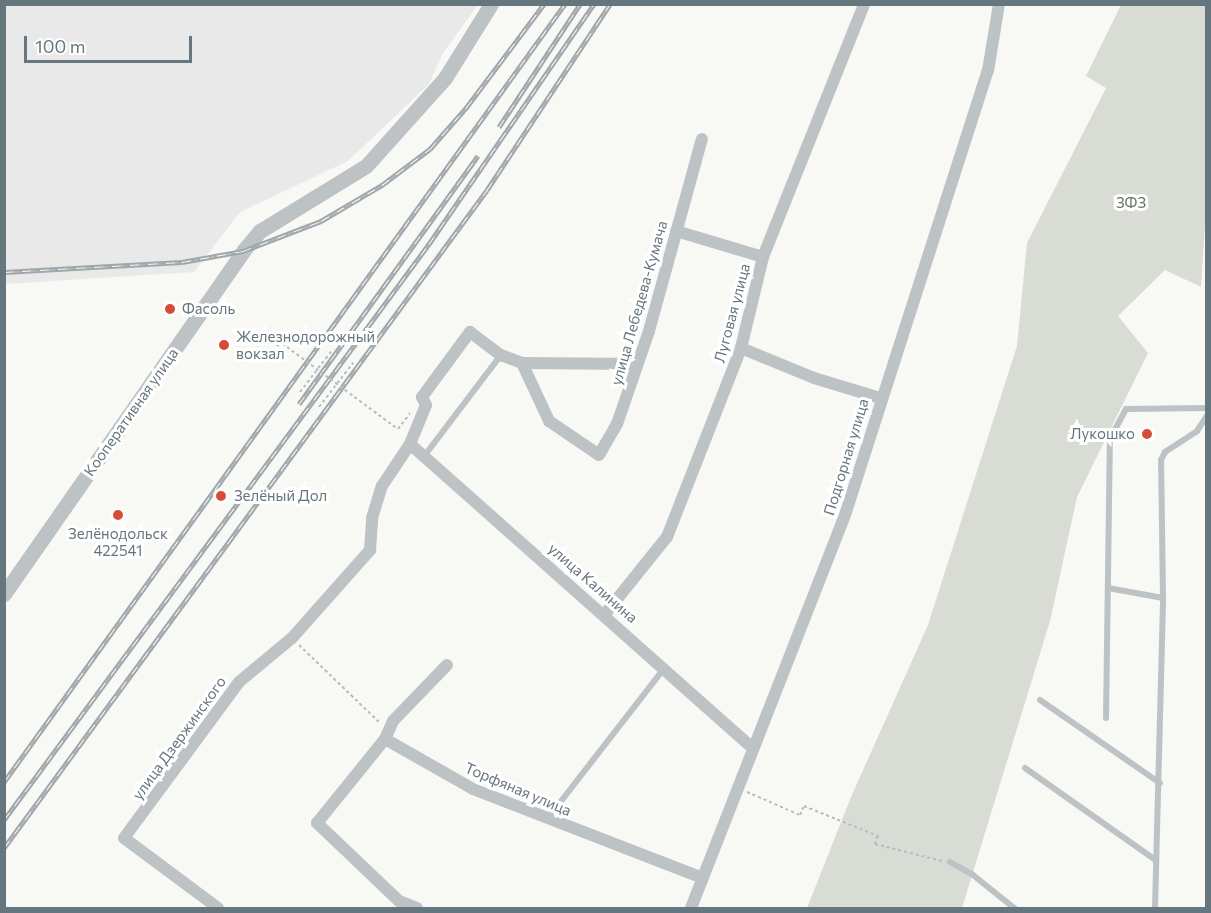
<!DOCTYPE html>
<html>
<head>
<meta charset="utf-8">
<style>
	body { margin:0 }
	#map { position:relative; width:1211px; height:913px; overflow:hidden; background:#f8f8f5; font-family:Commissioner,sans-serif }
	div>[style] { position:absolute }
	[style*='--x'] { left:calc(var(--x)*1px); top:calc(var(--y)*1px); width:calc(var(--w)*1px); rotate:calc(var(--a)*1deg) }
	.built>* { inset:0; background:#e9e9e9 }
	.green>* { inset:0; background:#d8dcd5 }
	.path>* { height:2px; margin-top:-1px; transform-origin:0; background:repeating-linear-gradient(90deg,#b8bcbe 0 3px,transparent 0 6px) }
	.service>* { height:6px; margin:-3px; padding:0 3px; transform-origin:3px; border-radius:3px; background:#bdc2c5 }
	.minor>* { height:12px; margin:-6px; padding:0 6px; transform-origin:6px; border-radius:6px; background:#bdc2c5 }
	.tertiary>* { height:15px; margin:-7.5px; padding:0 7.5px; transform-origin:7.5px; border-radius:7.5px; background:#bdc2c5 }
	.rail>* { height:5px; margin-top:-2.5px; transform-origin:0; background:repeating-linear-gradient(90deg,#fff 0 9px,#9fa7ab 0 18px); box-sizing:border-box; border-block:2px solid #9fa7ab }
	.path-bridge>* { height:2px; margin-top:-1px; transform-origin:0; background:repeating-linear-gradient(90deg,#b8bcbe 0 3px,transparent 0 6px) }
	.dots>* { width:16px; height:16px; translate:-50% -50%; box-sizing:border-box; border:3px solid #fff; border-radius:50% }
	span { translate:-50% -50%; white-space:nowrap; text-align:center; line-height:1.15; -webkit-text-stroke:6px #fff; paint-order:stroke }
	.park-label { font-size:15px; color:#697764 }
	.street-label { font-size:15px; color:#65767e }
	.poi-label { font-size:15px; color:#65767e }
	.left { translate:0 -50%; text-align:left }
	.right { translate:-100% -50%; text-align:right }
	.frame { position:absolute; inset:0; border:6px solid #65767e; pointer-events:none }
	.scale { position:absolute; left:24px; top:36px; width:168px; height:27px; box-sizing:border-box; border:3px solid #65767e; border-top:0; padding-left:8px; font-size:18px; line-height:21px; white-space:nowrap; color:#65767e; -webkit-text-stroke:4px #fff; paint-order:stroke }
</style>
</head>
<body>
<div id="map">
	<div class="built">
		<i style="clip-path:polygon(5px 4px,478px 4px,478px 5px,443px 53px,429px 84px,348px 161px,240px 212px,194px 272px,5px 284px)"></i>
	</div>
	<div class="green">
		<i style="clip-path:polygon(1121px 5px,1206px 5px,1206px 208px,1201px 287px,1165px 270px,1118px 316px,1148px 353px,1077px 497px,1050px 621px,962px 908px,807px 908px,851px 797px,928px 625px,1017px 346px,1027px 243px,1106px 88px,1086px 76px)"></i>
	</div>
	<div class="path">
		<i style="--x:268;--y:333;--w:24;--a:36"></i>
		<i style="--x:275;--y:338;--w:4;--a:135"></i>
		<i style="--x:272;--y:341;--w:9;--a:36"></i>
		<i style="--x:300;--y:392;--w:54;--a:-52.5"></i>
		<i style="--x:319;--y:407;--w:56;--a:-52.3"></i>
		<i style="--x:398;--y:429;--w:20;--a:-53"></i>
		<i style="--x:299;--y:645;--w:111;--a:43.9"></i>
		<i style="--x:747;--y:792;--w:58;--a:23.5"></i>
		<i style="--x:800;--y:815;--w:10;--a:-66"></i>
		<i style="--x:804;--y:806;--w:80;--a:22.1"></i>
		<i style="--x:878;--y:836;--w:9;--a:111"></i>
		<i style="--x:875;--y:844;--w:69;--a:14.2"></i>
	</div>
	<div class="service">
		<i style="--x:425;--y:455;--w:126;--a:-52.8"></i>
		<i style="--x:1108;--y:588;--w:56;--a:10.3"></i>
		<i style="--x:1040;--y:700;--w:146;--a:34.7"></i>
		<i style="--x:1106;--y:718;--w:279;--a:-89.2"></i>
		<i style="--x:1110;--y:439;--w:34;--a:-62"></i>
		<i style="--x:1126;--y:409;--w:80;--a:-0.7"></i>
		<i style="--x:1025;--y:768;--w:158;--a:35.2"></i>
		<i style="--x:548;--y:818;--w:191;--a:-52.2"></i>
		<i style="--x:950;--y:862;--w:26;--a:29"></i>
		<i style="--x:973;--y:875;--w:53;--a:38.8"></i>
		<i style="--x:1155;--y:908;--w:310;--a:-88.5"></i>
		<i style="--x:1163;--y:598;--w:138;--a:-90.8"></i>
		<i style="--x:1161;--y:460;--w:9;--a:-63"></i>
		<i style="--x:1165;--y:452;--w:38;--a:-33"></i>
		<i style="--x:1197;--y:431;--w:17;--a:-57"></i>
	</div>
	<div class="minor">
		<i style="--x:676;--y:231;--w:91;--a:16.6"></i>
		<i style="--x:741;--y:348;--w:79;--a:22.3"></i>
		<i style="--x:814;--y:378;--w:69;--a:16.9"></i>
		<i style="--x:522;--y:363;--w:64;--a:65"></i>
		<i style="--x:549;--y:421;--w:60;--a:34.2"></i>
		<i style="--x:599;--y:455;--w:36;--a:-60"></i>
		<i style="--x:617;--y:424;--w:98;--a:-71"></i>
		<i style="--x:649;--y:331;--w:199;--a:-74.6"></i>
		<i style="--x:410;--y:444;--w:458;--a:41.6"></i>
		<i style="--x:605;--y:614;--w:99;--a:-51.2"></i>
		<i style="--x:667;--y:537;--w:203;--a:-68.6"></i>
		<i style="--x:741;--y:348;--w:94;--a:-76.4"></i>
		<i style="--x:763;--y:257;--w:272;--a:-68.2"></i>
		<i style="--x:447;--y:665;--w:78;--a:134"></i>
		<i style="--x:393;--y:721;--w:20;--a:114"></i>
		<i style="--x:385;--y:739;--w:101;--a:29.6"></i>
		<i style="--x:473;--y:789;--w:246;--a:21.2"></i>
		<i style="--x:385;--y:739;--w:108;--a:129"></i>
		<i style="--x:317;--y:823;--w:113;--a:43.6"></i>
		<i style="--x:399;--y:901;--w:19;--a:21"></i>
		<i style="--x:218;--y:908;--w:117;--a:-143.3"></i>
		<i style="--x:124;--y:838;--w:194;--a:-53.6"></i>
		<i style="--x:239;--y:682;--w:69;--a:-39.7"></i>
		<i style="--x:292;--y:638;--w:118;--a:-48.4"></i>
		<i style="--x:370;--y:550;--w:32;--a:-86"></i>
		<i style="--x:372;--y:518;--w:34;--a:-73"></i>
		<i style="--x:382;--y:486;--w:50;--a:-56.3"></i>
		<i style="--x:410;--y:444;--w:42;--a:-67.7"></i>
		<i style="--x:426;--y:405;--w:9;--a:-117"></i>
		<i style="--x:422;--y:397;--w:81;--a:-53.6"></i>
		<i style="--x:470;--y:332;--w:39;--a:37"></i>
		<i style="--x:501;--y:355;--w:22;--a:21"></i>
		<i style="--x:522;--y:363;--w:114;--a:0.5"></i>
		<i style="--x:691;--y:908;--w:425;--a:-68.6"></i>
		<i style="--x:846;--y:512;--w:463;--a:-72.2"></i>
		<i style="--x:988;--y:71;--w:68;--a:-80.7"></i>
	</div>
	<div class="tertiary">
		<i style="--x:4;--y:594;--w:418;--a:-55.1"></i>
		<i style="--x:243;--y:251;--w:26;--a:-50"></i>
		<i style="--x:260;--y:231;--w:124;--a:-31.5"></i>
		<i style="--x:366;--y:166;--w:118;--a:-48.1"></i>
		<i style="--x:445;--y:78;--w:87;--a:-58.1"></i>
	</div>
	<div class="rail">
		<i style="--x:499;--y:127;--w:147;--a:-56.6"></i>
		<i style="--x:4;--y:272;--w:178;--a:-3.2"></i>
		<i style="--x:182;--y:262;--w:62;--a:-10.2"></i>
		<i style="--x:243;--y:251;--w:84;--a:-21"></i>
		<i style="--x:321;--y:221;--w:71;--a:-30.5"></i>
		<i style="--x:382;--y:185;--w:60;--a:-36.9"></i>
		<i style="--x:430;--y:149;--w:55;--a:-48.7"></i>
		<i style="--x:466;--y:108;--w:130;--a:-53.1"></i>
		<i style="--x:299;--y:404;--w:306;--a:-54.2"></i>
		<i style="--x:4;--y:782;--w:959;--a:-54.21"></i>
		<i style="--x:4;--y:820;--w:716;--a:-53.58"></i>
		<i style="--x:429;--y:244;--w:291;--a:-55.5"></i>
		<i style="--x:4;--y:848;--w:816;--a:-53.72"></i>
		<i style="--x:487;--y:190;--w:223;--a:-56.5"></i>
	</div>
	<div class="path-bridge">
		<i style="--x:287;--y:347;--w:138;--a:36.5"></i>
	</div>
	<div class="dots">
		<i style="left:170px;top:309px;background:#d74c37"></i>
		<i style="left:224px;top:345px;background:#d74c37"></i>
		<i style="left:1147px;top:434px;background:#d74c37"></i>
		<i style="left:221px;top:496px;background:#d74c37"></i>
		<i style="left:118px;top:515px;background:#d74c37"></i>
	</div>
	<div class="park-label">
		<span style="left:1131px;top:203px">ЗФЗ</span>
	</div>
	<div class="street-label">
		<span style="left:639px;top:303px;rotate:-74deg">улица Лебедева-Кумача</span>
		<span style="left:732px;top:313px;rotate:-75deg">Луговая улица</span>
		<span style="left:131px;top:412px;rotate:-55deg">Кооперативная улица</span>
		<span style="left:846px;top:457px;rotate:-73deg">Подгорная улица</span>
		<span style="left:593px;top:583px;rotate:41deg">улица Калинина</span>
		<span style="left:179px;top:738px;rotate:-54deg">улица Дзержинского</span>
		<span style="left:518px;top:789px;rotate:23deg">Торфяная улица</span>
	</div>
	<div class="poi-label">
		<span class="left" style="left:182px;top:309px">Фасоль</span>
		<span class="left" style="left:236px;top:345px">Железнодорожный<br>вокзал</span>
		<span class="right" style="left:1135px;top:434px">Лукошко</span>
		<span class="left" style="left:234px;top:496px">Зелёный Дол</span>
		<span style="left:118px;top:542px">Зелёнодольск<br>422541</span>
	</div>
	<div class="frame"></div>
	<div class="scale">100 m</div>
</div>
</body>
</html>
